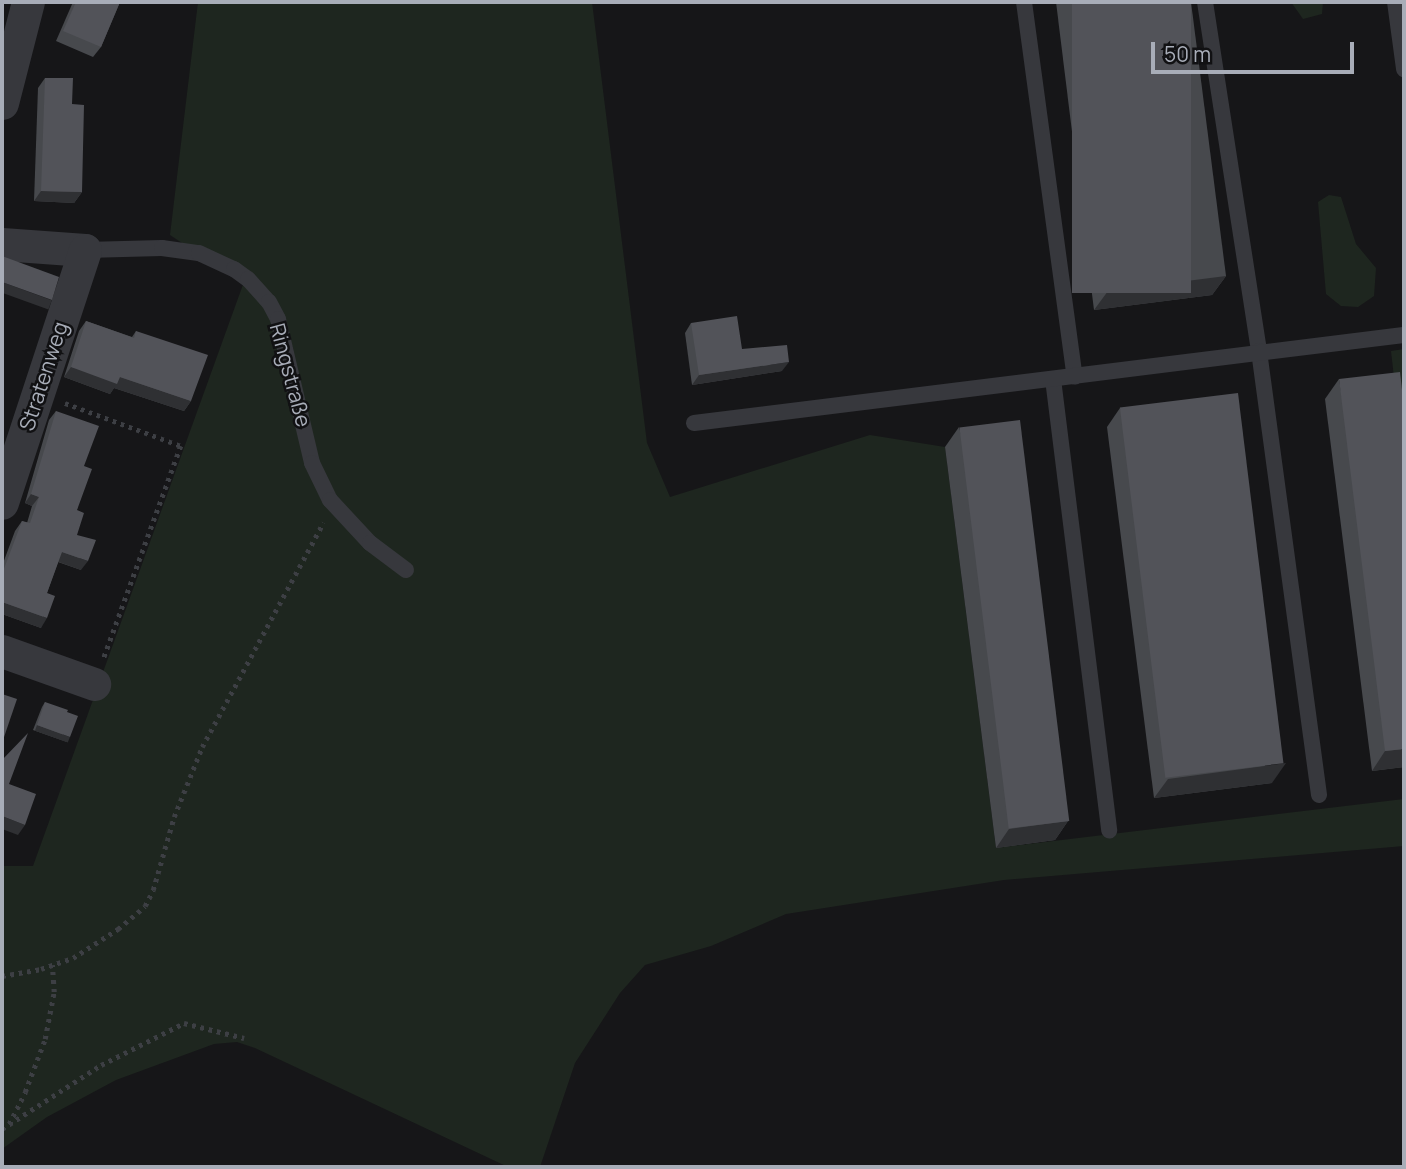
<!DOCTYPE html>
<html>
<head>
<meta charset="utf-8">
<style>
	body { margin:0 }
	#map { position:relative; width:1406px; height:1169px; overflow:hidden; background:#161618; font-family:Manrope,sans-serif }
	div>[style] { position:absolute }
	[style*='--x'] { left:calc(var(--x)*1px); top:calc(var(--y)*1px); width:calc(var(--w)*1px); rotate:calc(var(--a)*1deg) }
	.green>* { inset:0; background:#1e261f }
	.path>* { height:4.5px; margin-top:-2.25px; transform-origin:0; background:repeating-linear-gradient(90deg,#3d3f44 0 3.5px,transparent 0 8.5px) }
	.lane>* { height:16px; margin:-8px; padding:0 8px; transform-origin:8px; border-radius:8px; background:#37383d }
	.street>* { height:33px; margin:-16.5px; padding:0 16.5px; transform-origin:16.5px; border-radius:16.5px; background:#37383d }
	.wall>* { inset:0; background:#47494d }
	.shaded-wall>* { inset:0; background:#2f3033; transform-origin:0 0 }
	.building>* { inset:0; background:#525359; transform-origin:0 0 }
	span { translate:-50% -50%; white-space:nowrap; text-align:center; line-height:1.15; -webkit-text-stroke:5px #111113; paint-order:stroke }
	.street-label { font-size:21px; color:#a8adb8 }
	.frame { position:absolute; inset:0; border:4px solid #a8adb8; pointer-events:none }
	.scale { position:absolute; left:1151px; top:42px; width:203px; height:32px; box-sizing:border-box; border:4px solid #a8adb8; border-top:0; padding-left:9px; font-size:21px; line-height:24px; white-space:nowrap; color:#a8adb8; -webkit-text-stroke:5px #111113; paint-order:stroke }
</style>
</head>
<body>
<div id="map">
	<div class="green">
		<i style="clip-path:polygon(198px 2px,592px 2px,647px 443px,670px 497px,870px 435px,945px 447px,996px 848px,1404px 799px,1404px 846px,1004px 880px,786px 914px,711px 946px,645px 965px,620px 993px,575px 1063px,540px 1167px,508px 1167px,255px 1048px,237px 1042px,214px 1044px,116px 1080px,47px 1117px,2px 1149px,2px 866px,33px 866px,245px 279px,275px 320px,296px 398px,293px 348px,271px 301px,236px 266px,191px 249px,170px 235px)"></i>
		<i style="clip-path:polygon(1291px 2px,1323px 2px,1322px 14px,1303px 19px)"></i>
		<i style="clip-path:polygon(1329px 195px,1341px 197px,1356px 244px,1376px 268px,1374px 296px,1358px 307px,1341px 306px,1326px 294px,1318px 202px)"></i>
		<i style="clip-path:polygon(1404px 349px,1404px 466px,1391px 351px)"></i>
	</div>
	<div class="path">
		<i style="--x:65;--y:403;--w:124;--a:20.3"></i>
		<i style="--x:181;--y:446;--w:225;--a:110"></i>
		<i style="--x:2;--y:976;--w:40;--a:-10"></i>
		<i style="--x:41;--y:969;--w:34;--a:-19"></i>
		<i style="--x:73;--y:958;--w:54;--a:-32.8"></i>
		<i style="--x:118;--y:929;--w:35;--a:-40"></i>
		<i style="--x:145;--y:906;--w:18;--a:-63"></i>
		<i style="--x:153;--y:890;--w:76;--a:-74"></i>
		<i style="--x:174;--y:817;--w:75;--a:-68.2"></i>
		<i style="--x:202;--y:747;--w:255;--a:-61.6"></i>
		<i style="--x:9;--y:1124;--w:36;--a:-63"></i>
		<i style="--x:25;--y:1092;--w:57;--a:-69.3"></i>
		<i style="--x:45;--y:1039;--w:48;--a:-79.2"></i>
		<i style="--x:54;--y:992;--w:27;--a:-94"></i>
		<i style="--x:2;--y:1129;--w:118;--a:-32.9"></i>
		<i style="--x:101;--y:1065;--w:93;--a:-26.8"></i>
		<i style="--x:184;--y:1023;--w:62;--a:14"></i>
	</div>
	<div class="lane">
		<i style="--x:1024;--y:2;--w:378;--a:82.3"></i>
		<i style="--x:1205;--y:2;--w:353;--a:81.2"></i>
		<i style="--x:1259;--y:351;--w:448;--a:82.3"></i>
		<i style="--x:1395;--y:2;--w:68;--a:82.3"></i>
		<i style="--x:85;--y:250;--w:77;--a:-1.5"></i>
		<i style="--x:162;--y:248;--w:37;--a:8"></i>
		<i style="--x:199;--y:253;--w:38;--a:25"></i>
		<i style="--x:234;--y:269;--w:17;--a:36"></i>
		<i style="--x:248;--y:279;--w:31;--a:48"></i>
		<i style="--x:269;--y:302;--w:19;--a:62"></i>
		<i style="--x:278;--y:319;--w:148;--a:76.7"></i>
		<i style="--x:312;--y:463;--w:41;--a:64.1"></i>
		<i style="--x:330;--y:500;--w:59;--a:47.1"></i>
		<i style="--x:370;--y:543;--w:45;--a:36.9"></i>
		<i style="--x:1053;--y:379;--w:455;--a:82.9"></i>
		<i style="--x:694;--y:423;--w:715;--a:-7.07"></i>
	</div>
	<div class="street">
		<i style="--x:2;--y:103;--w:104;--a:-75.6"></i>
		<i style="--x:2;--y:244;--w:83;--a:4.1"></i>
		<i style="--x:85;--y:250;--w:266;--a:108.2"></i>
		<i style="--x:2;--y:651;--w:98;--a:19.7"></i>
	</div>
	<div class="wall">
		<i style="clip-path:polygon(73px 2px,120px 2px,101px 47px,93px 57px,56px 41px)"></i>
		<i style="clip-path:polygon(1056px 2px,1191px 2px,1226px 276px,1212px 295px,1094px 310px)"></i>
		<i style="clip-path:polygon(45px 78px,72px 104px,82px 192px,74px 203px,34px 201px,38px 88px)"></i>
		<i style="clip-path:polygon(86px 321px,132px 337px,136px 331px,191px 401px,184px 411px,114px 388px,110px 394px,64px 377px,79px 331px)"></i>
		<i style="clip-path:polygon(691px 323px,742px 349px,782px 371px,692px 385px,685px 333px)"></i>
		<i style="clip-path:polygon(1339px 379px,1404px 767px,1372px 771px,1325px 399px)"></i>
		<i style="clip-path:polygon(1120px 408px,1272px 783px,1154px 798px,1107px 427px)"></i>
		<i style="clip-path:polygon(56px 411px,84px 466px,77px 510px,77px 535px,81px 570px,58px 562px,47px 593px,41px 628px,2px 614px,2px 566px,15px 531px,22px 521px,27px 523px,32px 506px,25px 503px,49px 420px)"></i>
		<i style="clip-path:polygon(959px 427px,1068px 821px,1055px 840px,996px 848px,945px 447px)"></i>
		<i style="clip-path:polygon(45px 702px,67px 742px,33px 730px,42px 707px)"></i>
	</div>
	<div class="shaded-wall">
		<i style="clip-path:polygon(41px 191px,82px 192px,74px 203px,34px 201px)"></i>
		<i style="clip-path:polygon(1226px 276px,1212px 295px,1094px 310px,1108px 291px)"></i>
		<i style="left:2px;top:282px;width:53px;height:10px;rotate:20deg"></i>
		<i style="clip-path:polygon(789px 362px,782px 371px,692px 385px,699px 375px)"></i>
		<i style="clip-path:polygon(71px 367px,120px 377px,191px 401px,184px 411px,114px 388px,110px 394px,64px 377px)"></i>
		<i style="clip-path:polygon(31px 494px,39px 497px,32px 506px,25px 503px)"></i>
		<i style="clip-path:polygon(62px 552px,88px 561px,81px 570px,56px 561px)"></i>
		<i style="clip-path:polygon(2px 602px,47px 618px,41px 628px,2px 614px)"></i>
		<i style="left:37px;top:725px;width:35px;height:6px;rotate:20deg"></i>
		<i style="clip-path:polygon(1404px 749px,1404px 767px,1372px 771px,1385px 751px)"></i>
		<i style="clip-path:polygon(1286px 763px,1272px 783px,1154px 798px,1168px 779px)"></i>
		<i style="clip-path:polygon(2px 816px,25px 825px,18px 835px,2px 829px)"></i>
		<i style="clip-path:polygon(1068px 821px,1055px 840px,996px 848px,1009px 829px)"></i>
	</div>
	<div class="building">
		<i style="clip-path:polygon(76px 2px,120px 2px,101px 47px,63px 31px)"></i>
		<i style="left:1072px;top:2px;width:119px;height:291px"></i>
		<i style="clip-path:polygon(45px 78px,73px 78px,72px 104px,84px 105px,82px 192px,41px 191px)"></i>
		<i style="clip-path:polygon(2px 256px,59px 277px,52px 300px,2px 282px)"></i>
		<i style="clip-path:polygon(737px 316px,742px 349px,787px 345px,789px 362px,699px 375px,691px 323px)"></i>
		<i style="clip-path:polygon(86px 321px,134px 338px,136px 331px,208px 355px,191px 401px,120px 377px,117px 384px,71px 367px)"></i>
		<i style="clip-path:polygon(1400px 372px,1404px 407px,1404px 749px,1385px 751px,1339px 379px)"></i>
		<i style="left:1238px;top:393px;width:373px;height:119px;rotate:83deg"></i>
		<i style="clip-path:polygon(56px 411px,99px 426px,84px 466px,92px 469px,77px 510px,84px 513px,77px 535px,96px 540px,88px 561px,62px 552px,47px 593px,55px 596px,47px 618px,2px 602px,2px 574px,22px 521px,30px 523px,39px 497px,31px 494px)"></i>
		<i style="left:1020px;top:420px;width:404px;height:61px;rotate:83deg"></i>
		<i style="clip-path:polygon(2px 694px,17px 699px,2px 743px)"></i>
		<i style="clip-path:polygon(45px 702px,68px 710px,67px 712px,78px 716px,70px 737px,37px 725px)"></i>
		<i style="clip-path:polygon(28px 733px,9px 784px,36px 794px,25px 825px,2px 816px,2px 760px)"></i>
	</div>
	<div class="street-label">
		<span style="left:291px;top:375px;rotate:75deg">Ringstraße</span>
		<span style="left:43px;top:376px;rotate:-72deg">Stratenweg</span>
	</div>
	<div class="frame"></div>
	<div class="scale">50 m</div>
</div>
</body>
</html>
